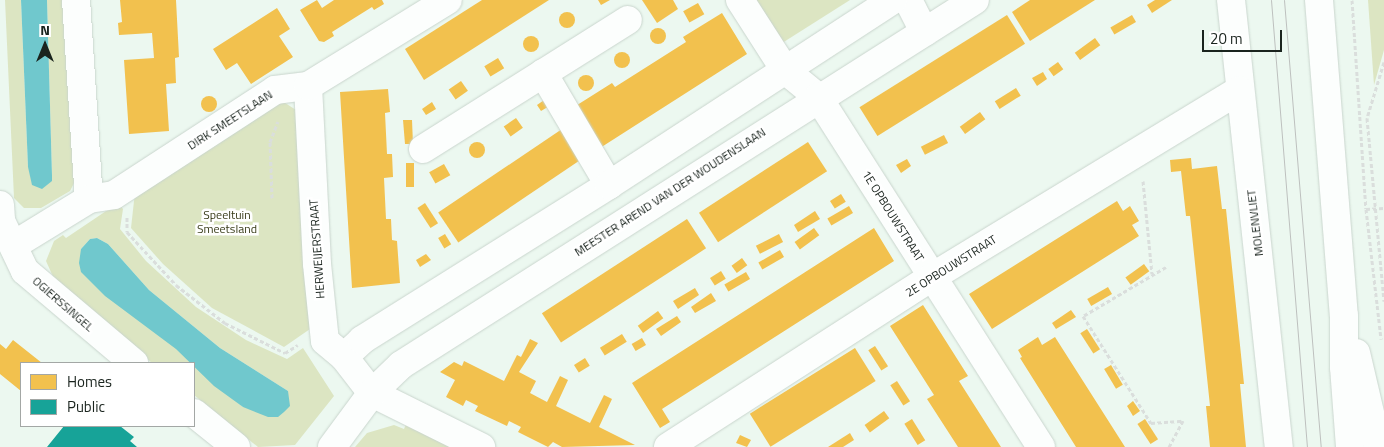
<!DOCTYPE html>
<html>
<head>
<meta charset="utf-8">
<style>
	body { margin:0 }
	#map { position:relative; width:1384px; height:447px; overflow:hidden; background:#ecf8f0; font-family:"Titillium Web",sans-serif }
	div>[style] { position:absolute }
	[style*='--x'] { left:calc(var(--x)*1px); top:calc(var(--y)*1px); width:calc(var(--w)*1px); rotate:calc(var(--a)*1deg) }
	.green>* { inset:0; background:#dce5c2 }
	.water>* { inset:0; background:#70c8cd }
	.homes>* { inset:0; background:#f2c14e; transform-origin:0 0 }
	.round { border-radius:50% }
	.public>* { inset:0; background:#17a398 }
	.path>* { height:3px; margin-top:-1.5px; transform-origin:0; background:repeating-linear-gradient(90deg,#dadedc 0 4px,transparent 0 6.5px) }
	.roads { filter:drop-shadow(0 0 1px #c9d5cd) drop-shadow(0 0 1px #c9d5cd) }
	.minor>* { height:28px; margin:-14px; padding:0 14px; transform-origin:14px; border-radius:14px; background:#fcfefd }
	.major>* { height:28px; margin:-14px; padding:0 14px; transform-origin:14px; border-radius:14px; background:#fcfefd }
	.tram>* { height:1px; margin:-0.5px; padding:0 0.5px; transform-origin:0.5px; border-radius:0.5px; background:#bdc0be }
	span { translate:-50% -50%; white-space:nowrap; text-align:center; line-height:1.15; -webkit-text-stroke:5px #fff; paint-order:stroke }
	.street-label { font-size:12px; color:#1a241e }
	.park-label { font-size:12px; color:#383b18 }
	.legend { position:absolute; left:20px; top:362px; width:175px; height:65px; box-sizing:border-box; background:#fff; border:1px solid #a3a7a5; margin:0; padding:6px 9px; list-style:none; font-size:15px; color:#1a241e }
	.legend li { display:flex; align-items:center; gap:10px; height:25px }
	.legend b { width:25px; border:1px solid #a3a7a5 }
	.north { position:absolute; left:20px; top:20px; width:50px; height:50px; -webkit-text-stroke:4px #fff; paint-order:stroke; rotate:0deg; font-size:14px; font-weight:700; line-height:20px; text-align:center; color:#1a241e }
	.north::after { content:''; display:block; margin:auto; width:18px; height:22px; background:#1a241e; clip-path:polygon(50% 0,100% 100%,50% 72%,0 100%) }
	.scale { position:absolute; left:1202px; top:30px; width:80px; height:22px; box-sizing:border-box; border:2px solid #1a241e; border-top:0; padding-left:6px; font-size:15px; line-height:18px; white-space:nowrap; color:#1a241e; -webkit-text-stroke:4px #fff; paint-order:stroke }
</style>
</head>
<body>
<div id="map">
	<div class="green">
		<i style="clip-path:polygon(5px 0,21px 0,28px 167px,52px 176px,47px 0,64px 0,77px 177px,70px 191px,41px 208px,24px 208px,14px 198px)"></i>
		<i style="clip-path:polygon(751px 0,850px 0,779px 45px)"></i>
		<i style="clip-path:polygon(1368px 0,1384px 0,1384px 50px,1374px 85px)"></i>
		<i style="clip-path:polygon(279px 99px,296px 110px,310px 329px,284px 347px,212px 308px,163px 264px,131px 228px,135px 192px)"></i>
		<i style="clip-path:polygon(118px 203px,123px 209px,120px 229px,146px 261px,196px 307px,246px 340px,287px 359px,303px 348px,334px 396px,295px 445px,258px 447px,194px 395px,194px 366px,243px 407px,288px 391px,220px 348px,149px 290px,108px 244px,97px 238px,90px 239px,81px 249px,191px 363px,152px 363px,55px 281px,46px 261px,54px 241px,63px 235px,66px 238px)"></i>
		<i style="clip-path:polygon(407px 422px,459px 447px,355px 447px,367px 433px,394px 425px,404px 429px)"></i>
	</div>
	<div class="water">
		<i style="clip-path:polygon(21px 0,47px 0,52px 176px,52px 181px,42px 189px,32px 185px,28px 167px)"></i>
		<i style="clip-path:polygon(97px 238px,108px 244px,149px 290px,220px 348px,288px 391px,290px 406px,284px 412px,278px 417px,268px 417px,243px 407px,214px 386px,176px 349px,105px 296px,81px 272px,79px 263px,81px 249px,90px 239px)"></i>
	</div>
	<div class="homes">
		<i style="clip-path:polygon(120px 0,176px 0,179px 57px,175px 58px,176px 83px,166px 84px,169px 131px,129px 134px,124px 60px,154px 58px,152px 33px,119px 35px,118px 23px,122px 22px)"></i>
		<i style="clip-path:polygon(317px 0,322px 8px,334px 0,382px 0,384px 4px,374px 10px,372px 7px,332px 32px,334px 36px,324px 42px,319px 41px,300px 10px)"></i>
		<i style="clip-path:polygon(482px 0,549px 0,424px 80px,405px 49px)"></i>
		<i style="clip-path:polygon(598px 0,610px 0,601px 5px)"></i>
		<i style="clip-path:polygon(642px 0,673px 0,678px 9px,657px 23px)"></i>
		<i style="clip-path:polygon(1030px 0,1095px 0,1030px 41px,1012px 12px)"></i>
		<i style="clip-path:polygon(1155px 0,1172px 0,1152px 13px,1147px 5px)"></i>
		<i style="left:698px;top:3px;width:13px;height:17px;rotate:61deg"></i>
		<i style="clip-path:polygon(277px 8px,290px 29px,279px 36px,293px 57px,251px 84px,237px 63px,226px 70px,213px 49px)"></i>
		<i class="round" style="left:559px;top:12px;width:16px;height:16px"></i>
		<i style="clip-path:polygon(722px 13px,747px 54px,600px 148px,574px 107px,612px 83px,615px 87px,686px 42px,683px 37px)"></i>
		<i style="left:1007px;top:15px;width:34px;height:174px;rotate:58deg"></i>
		<i style="left:1132px;top:15px;width:8px;height:25px;rotate:60deg"></i>
		<i class="round" style="left:650px;top:28px;width:16px;height:16px"></i>
		<i class="round" style="left:523px;top:36px;width:16px;height:16px"></i>
		<i style="left:1095px;top:38px;width:9px;height:25px;rotate:54deg"></i>
		<i class="round" style="left:614px;top:52px;width:16px;height:16px"></i>
		<i style="left:498px;top:58px;width:12px;height:16px;rotate:59deg"></i>
		<i style="left:1058px;top:62px;width:9px;height:12px;rotate:54deg"></i>
		<i style="clip-path:polygon(1043px 72px,1047px 79px,1037px 86px,1032px 78px)"></i>
		<i class="round" style="left:578px;top:75px;width:16px;height:16px"></i>
		<i style="left:461px;top:81px;width:12px;height:15px;rotate:55deg"></i>
		<i style="left:1016px;top:88px;width:9px;height:25px;rotate:58deg"></i>
		<i style="clip-path:polygon(388px 89px,390px 112px,385px 113px,387px 154px,392px 154px,393px 177px,384px 178px,386px 219px,391px 219px,392px 240px,397px 241px,400px 283px,352px 288px,340px 92px)"></i>
		<i class="round" style="left:201px;top:96px;width:16px;height:16px"></i>
		<i style="clip-path:polygon(547px 98px,551px 105px,541px 111px,537px 105px)"></i>
		<i style="clip-path:polygon(432px 102px,436px 109px,426px 115px,422px 109px)"></i>
		<i style="left:980px;top:112px;width:9px;height:25px;rotate:54deg"></i>
		<i style="left:516px;top:118px;width:12px;height:15px;rotate:55deg"></i>
		<i style="clip-path:polygon(403px 120px,412px 120px,413px 144px,405px 144px)"></i>
		<i style="left:565px;top:127px;width:36px;height:153px;rotate:56deg"></i>
		<i style="left:944px;top:135px;width:9px;height:26px;rotate:63deg"></i>
		<i style="left:808px;top:142px;width:35px;height:130px;rotate:57deg"></i>
		<i class="round" style="left:469px;top:142px;width:16px;height:16px"></i>
		<i style="clip-path:polygon(1191px 158px,1192px 169px,1217px 166px,1222px 209px,1226px 209px,1244px 384px,1240px 384px,1246px 447px,1210px 447px,1206px 406px,1210px 406px,1190px 216px,1186px 216px,1181px 171px,1171px 172px,1170px 160px)"></i>
		<i style="clip-path:polygon(907px 159px,911px 166px,901px 173px,896px 165px)"></i>
		<i style="left:406px;top:163px;width:8px;height:24px"></i>
		<i style="left:444px;top:164px;width:13px;height:17px;rotate:61deg"></i>
		<i style="left:841px;top:194px;width:9px;height:13px;rotate:58deg"></i>
		<i style="clip-path:polygon(1117px 201px,1123px 211px,1130px 206px,1139px 221px,1132px 225px,1139px 236px,992px 329px,969px 294px)"></i>
		<i style="left:425px;top:203px;width:24px;height:9px;rotate:57deg"></i>
		<i style="left:849px;top:206px;width:8px;height:25px;rotate:60deg"></i>
		<i style="clip-path:polygon(815px 211px,820px 219px,798px 232px,794px 225px)"></i>
		<i style="left:687px;top:219px;width:35px;height:173px;rotate:57deg"></i>
		<i style="left:814px;top:228px;width:9px;height:24px;rotate:54deg"></i>
		<i style="clip-path:polygon(874px 228px,894px 261px,662px 409px,670px 422px,660px 428px,632px 383px)"></i>
		<i style="left:445px;top:234px;width:12px;height:8px;rotate:59deg"></i>
		<i style="left:779px;top:234px;width:9px;height:26px;rotate:63deg"></i>
		<i style="left:780px;top:250px;width:8px;height:25px;rotate:60deg"></i>
		<i style="clip-path:polygon(426px 254px,431px 260px,420px 267px,416px 260px)"></i>
		<i style="left:742px;top:258px;width:9px;height:13px;rotate:54deg"></i>
		<i style="left:1144px;top:264px;width:9px;height:23px;rotate:54deg"></i>
		<i style="left:721px;top:271px;width:9px;height:13px;rotate:58deg"></i>
		<i style="left:746px;top:272px;width:8px;height:25px;rotate:60deg"></i>
		<i style="left:1108px;top:287px;width:8px;height:24px;rotate:60deg"></i>
		<i style="clip-path:polygon(695px 288px,699px 295px,678px 309px,673px 301px)"></i>
		<i style="clip-path:polygon(711px 293px,716px 301px,695px 313px,691px 307px)"></i>
		<i style="clip-path:polygon(923px 305px,968px 376px,959px 381px,1001px 447px,958px 447px,927px 399px,934px 395px,890px 326px)"></i>
		<i style="clip-path:polygon(1071px 310px,1076px 317px,1056px 329px,1052px 323px)"></i>
		<i style="left:658px;top:311px;width:9px;height:25px;rotate:54deg"></i>
		<i style="clip-path:polygon(677px 316px,681px 322px,661px 336px,656px 329px)"></i>
		<i style="left:1087px;top:329px;width:24px;height:8px;rotate:57deg"></i>
		<i style="left:622px;top:334px;width:9px;height:26px;rotate:58deg"></i>
		<i style="clip-path:polygon(1038px 337px,1042px 345px,1055px 337px,1125px 447px,1076px 447px,1020px 358px,1022px 357px,1018px 350px)"></i>
		<i style="left:642px;top:338px;width:8px;height:12px;rotate:60deg"></i>
		<i style="clip-path:polygon(530px 339px,538px 343px,519px 372px,536px 381px,530px 393px,547px 402px,560px 376px,568px 380px,556px 406px,590px 423px,604px 395px,612px 399px,599px 427px,635px 445px,562px 447px,553px 442px,548px 447px,518px 432px,521px 427px,509px 421px,507px 426px,475px 411px,478px 406px,466px 400px,463px 406px,446px 397px,455px 380px,440px 372px,454px 362px,462px 366px,464px 361px,504px 381px,517px 355px,521px 357px)"></i>
		<i style="clip-path:polygon(13px 340px,42px 363px,21px 363px,21px 391px,0 374px,0 344px,6px 349px)"></i>
		<i style="left:875px;top:346px;width:24px;height:8px;rotate:57deg"></i>
		<i style="left:855px;top:348px;width:39px;height:124px;rotate:58deg"></i>
		<i style="left:585px;top:358px;width:9px;height:13px;rotate:58deg"></i>
		<i style="left:1111px;top:365px;width:23px;height:8px;rotate:59deg"></i>
		<i style="left:897px;top:381px;width:24px;height:8px;rotate:57deg"></i>
		<i style="clip-path:polygon(1133px 401px,1140px 411px,1133px 416px,1127px 406px)"></i>
		<i style="left:884px;top:411px;width:9px;height:24px;rotate:54deg"></i>
		<i style="left:912px;top:419px;width:25px;height:9px;rotate:58deg"></i>
		<i style="left:1145px;top:419px;width:24px;height:9px;rotate:57deg"></i>
		<i style="clip-path:polygon(850px 433px,854px 440px,843px 447px,828px 447px)"></i>
		<i style="clip-path:polygon(740px 435px,751px 440px,747px 447px,736px 443px)"></i>
	</div>
	<div class="public">
		<i style="clip-path:polygon(64px 426px,120px 426px,134px 437px,130px 441px,137px 447px,47px 447px)"></i>
	</div>
	<div class="path">
		<i style="--x:1352;--y:0;--w:209;--a:86.2"></i>
		<i style="--x:1366;--y:209;--w:131;--a:83.4"></i>
		<i style="--x:1384;--y:62;--w:59;--a:106.9"></i>
		<i style="--x:1367;--y:118;--w:184;--a:84.7"></i>
		<i style="--x:1143;--y:181;--w:93;--a:84.5"></i>
		<i style="--x:272;--y:198;--w:56;--a:-92"></i>
		<i style="--x:270;--y:142;--w:22;--a:-69"></i>
		<i style="--x:1366;--y:209;--w:18;--a:-3"></i>
		<i style="--x:127;--y:217;--w:15;--a:90"></i>
		<i style="--x:127;--y:232;--w:72;--a:47.2"></i>
		<i style="--x:176;--y:285;--w:62;--a:37.8"></i>
		<i style="--x:225;--y:323;--w:67;--a:26.6"></i>
		<i style="--x:285;--y:353;--w:15;--a:-32"></i>
		<i style="--x:1166;--y:267;--w:96;--a:149.4"></i>
		<i style="--x:1083;--y:316;--w:127;--a:57.6"></i>
		<i style="--x:1151;--y:423;--w:32;--a:-4"></i>
		<i style="--x:1169;--y:447;--w:30;--a:-62"></i>
	</div>
	<div class="roads">
		<div class="minor">
			<i style="--x:76;--y:0;--w:199;--a:86.3"></i>
			<i style="--x:740;--y:0;--w:83;--a:57.3"></i>
			<i style="--x:785;--y:70;--w:43;--a:39.3"></i>
			<i style="--x:818;--y:97;--w:415;--a:57.5"></i>
			<i style="--x:908;--y:0;--w:36;--a:63"></i>
			<i style="--x:1231;--y:0;--w:450;--a:83.9"></i>
			<i style="--x:543;--y:73;--w:130;--a:59.5"></i>
			<i style="--x:308;--y:86;--w:178;--a:87.1"></i>
			<i style="--x:317;--y:264;--w:77;--a:84.1"></i>
			<i style="--x:325;--y:341;--w:25;--a:40"></i>
			<i style="--x:344;--y:357;--w:46;--a:52.1"></i>
			<i style="--x:372;--y:393;--w:122;--a:26.4"></i>
			<i style="--x:423;--y:149;--w:242;--a:-32.2"></i>
			<i style="--x:0;--y:205;--w:16;--a:86"></i>
			<i style="--x:1;--y:221;--w:55;--a:64.4"></i>
			<i style="--x:25;--y:271;--w:143;--a:40.2"></i>
			<i style="--x:14;--y:245;--w:88;--a:-31.5"></i>
			<i style="--x:89;--y:199;--w:25;--a:-9"></i>
			<i style="--x:114;--y:195;--w:192;--a:-33.1"></i>
			<i style="--x:275;--y:90;--w:33;--a:-7"></i>
			<i style="--x:308;--y:86;--w:164;--a:-31.6"></i>
			<i style="--x:344;--y:357;--w:25;--a:-43"></i>
			<i style="--x:362;--y:340;--w:292;--a:-32.1"></i>
			<i style="--x:609;--y:185;--w:339;--a:-33.1"></i>
			<i style="--x:194;--y:413;--w:54;--a:39"></i>
			<i style="--x:332;--y:447;--w:67;--a:-53.5"></i>
			<i style="--x:372;--y:393;--w:40;--a:-44"></i>
			<i style="--x:401;--y:365;--w:680;--a:-32.45"></i>
			<i style="--x:668;--y:447;--w:314;--a:-32.8"></i>
			<i style="--x:932;--y:277;--w:359;--a:-31.3"></i>
		</div>
		<div class="major">
			<i style="--x:1319;--y:0;--w:317;--a:85.5"></i>
			<i style="--x:1344;--y:316;--w:51;--a:90"></i>
			<i style="--x:1344;--y:367;--w:80;--a:85.7"></i>
			<i style="--x:1356;--y:353;--w:97;--a:76.8"></i>
		</div>
	</div>
	<div class="tram">
		<i style="--x:1271;--y:0;--w:448;--a:85.4"></i>
		<i style="--x:1284;--y:0;--w:449;--a:85.3"></i>
	</div>
	<div class="street-label">
		<span style="left:230px;top:120px;rotate:-33deg">DIRK SMEETSLAAN</span>
		<span style="left:670px;top:192px;rotate:-33deg">MEESTER AREND VAN DER WOUDENSLAAN</span>
		<span style="left:893px;top:216px;rotate:58deg">1E OPBOUWSTRAAT</span>
		<span style="left:1255px;top:223px;rotate:-97deg">MOLENVLIET</span>
		<span style="left:317px;top:249px;rotate:-94deg">HERWEIJERSTRAAT</span>
		<span style="left:951px;top:266px;rotate:-32deg">2E OPBOUWSTRAAT</span>
		<span style="left:63px;top:304px;rotate:41deg">OGIERSSINGEL</span>
	</div>
	<div class="park-label">
		<span style="left:227px;top:222px">Speeltuin<br>Smeetsland</span>
	</div>
	<ul class="legend">
	<li><b style="height:14px;background:#f2c14e"></b>Homes</li>
	<li><b style="height:14px;background:#17a398"></b>Public</li>
	</ul>
	<div class="north">N</div>
	<div class="scale">20 m</div>
</div>
</body>
</html>
